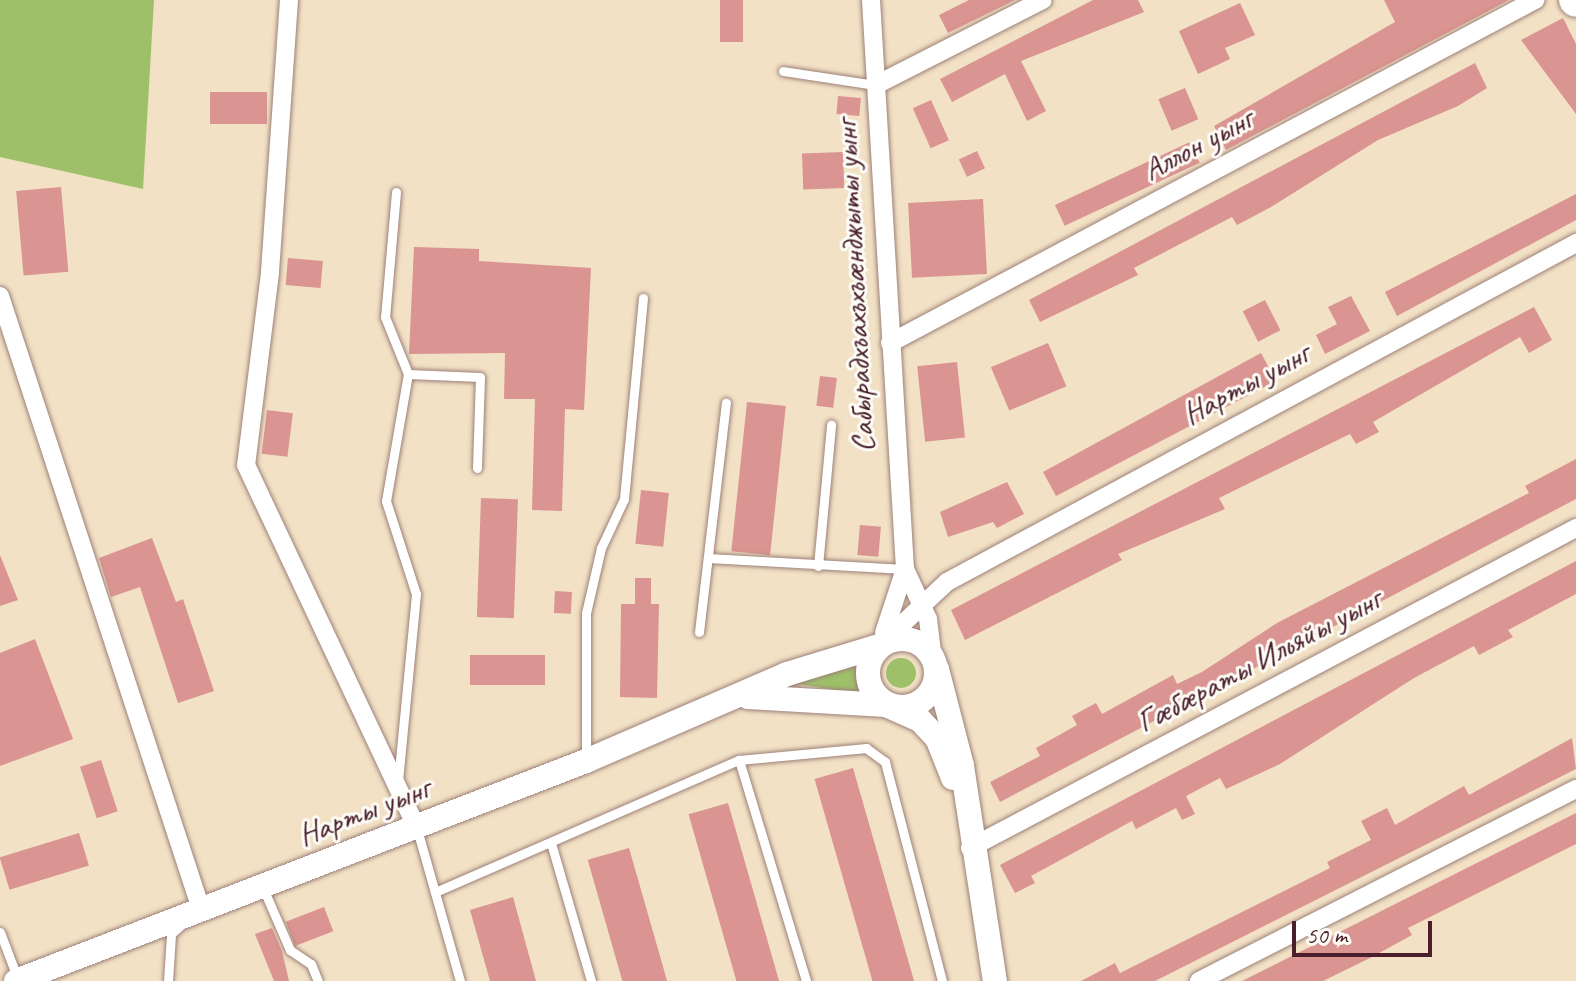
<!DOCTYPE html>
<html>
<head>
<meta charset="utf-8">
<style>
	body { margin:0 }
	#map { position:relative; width:1576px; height:981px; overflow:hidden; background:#f2e1c5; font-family:Caveat,sans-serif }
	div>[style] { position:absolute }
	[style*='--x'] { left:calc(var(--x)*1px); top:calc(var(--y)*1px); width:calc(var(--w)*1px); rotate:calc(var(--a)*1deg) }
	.green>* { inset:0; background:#9ec069 }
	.round { border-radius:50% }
	.building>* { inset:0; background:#da9491; transform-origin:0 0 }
	.roads { filter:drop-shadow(0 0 2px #9e8078) drop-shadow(0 0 2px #9e8078) }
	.lane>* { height:9px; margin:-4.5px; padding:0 4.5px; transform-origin:4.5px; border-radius:4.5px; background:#fff }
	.street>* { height:18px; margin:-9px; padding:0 9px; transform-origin:9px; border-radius:9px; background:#fff }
	.secondary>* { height:24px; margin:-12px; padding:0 12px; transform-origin:12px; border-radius:12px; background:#fff }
	.secondary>.ring { margin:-12px; padding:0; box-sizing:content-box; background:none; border:24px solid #fff; border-radius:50% }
	.highway>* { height:32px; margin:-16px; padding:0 16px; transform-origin:16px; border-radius:16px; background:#fff }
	span { translate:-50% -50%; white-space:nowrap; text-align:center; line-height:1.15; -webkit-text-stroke:6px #fdfcf7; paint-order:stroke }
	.street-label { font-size:32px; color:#4a1f2b }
	.scale { position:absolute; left:1292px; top:921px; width:140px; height:36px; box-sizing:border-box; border:4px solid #4a1f2b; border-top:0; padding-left:10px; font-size:24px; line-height:28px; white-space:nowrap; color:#4a1f2b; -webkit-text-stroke:6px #fdfcf7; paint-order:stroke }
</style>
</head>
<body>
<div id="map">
	<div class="green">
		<i style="clip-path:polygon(0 0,154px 0,143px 189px,0 157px)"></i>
		<i class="round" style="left:886px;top:658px;width:30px;height:30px"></i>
		<i style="clip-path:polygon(857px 661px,860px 694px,791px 683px)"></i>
	</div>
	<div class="building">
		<i style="left:720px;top:0;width:23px;height:42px"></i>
		<i style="clip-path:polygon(969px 0,1015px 0,948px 33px,939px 15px)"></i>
		<i style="clip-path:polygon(1093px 0,1138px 0,1144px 12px,1021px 61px,1046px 111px,1027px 121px,1005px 74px,952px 102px,940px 79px)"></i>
		<i style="clip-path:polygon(1384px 0,1509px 0,1226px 150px,1214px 126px,1395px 22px)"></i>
		<i style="clip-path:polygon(1240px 3px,1255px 35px,1225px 48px,1230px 59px,1198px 74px,1179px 31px)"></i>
		<i style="clip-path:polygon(1563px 18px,1576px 44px,1576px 114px,1521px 40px)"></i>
		<i style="clip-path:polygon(1475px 63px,1487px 88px,1458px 106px,1378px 140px,1271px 207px,1237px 225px,1232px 217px,1134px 268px,1138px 275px,1040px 322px,1029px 300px)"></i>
		<i style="left:1185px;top:88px;width:34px;height:29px;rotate:67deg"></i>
		<i style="left:210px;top:92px;width:57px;height:32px"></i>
		<i style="left:838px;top:96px;width:23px;height:18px;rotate:5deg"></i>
		<i style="left:931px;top:100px;width:44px;height:20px;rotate:66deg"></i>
		<i style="left:1190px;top:142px;width:23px;height:149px;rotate:65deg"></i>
		<i style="left:977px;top:151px;width:19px;height:20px;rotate:65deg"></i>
		<i style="left:843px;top:152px;width:36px;height:41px;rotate:88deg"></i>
		<i style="left:61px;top:187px;width:85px;height:45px;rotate:85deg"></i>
		<i style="clip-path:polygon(1576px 194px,1576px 220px,1397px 316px,1385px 292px)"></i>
		<i style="left:983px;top:199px;width:75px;height:75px;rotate:87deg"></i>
		<i style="clip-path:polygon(414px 247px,479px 249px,479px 261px,591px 268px,584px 410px,565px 409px,562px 511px,532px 510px,535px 399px,504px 399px,505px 353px,409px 354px)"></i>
		<i style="left:288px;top:258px;width:35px;height:27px;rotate:5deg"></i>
		<i style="clip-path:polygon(1351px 296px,1370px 331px,1325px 354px,1316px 335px,1337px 324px,1328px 307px)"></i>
		<i style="left:1265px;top:300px;width:34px;height:25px;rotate:63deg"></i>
		<i style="clip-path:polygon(1534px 307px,1552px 340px,1529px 353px,1520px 337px,1373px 422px,1379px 432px,1356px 444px,1350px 434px,1219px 498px,1225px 509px,1118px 554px,1122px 560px,965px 640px,951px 610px)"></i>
		<i style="left:1048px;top:343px;width:47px;height:62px;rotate:67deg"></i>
		<i style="clip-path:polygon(1261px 353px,1276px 381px,1056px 496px,1043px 472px)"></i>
		<i style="left:957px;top:362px;width:76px;height:40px;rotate:84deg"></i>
		<i style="left:820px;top:376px;width:17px;height:30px;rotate:7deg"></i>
		<i style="left:747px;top:402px;width:39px;height:150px;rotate:6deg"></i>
		<i style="left:267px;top:410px;width:26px;height:44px;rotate:7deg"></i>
		<i style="clip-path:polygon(1576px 459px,1576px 499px,1000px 802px,990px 782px,1040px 756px,1036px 748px,1077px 725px,1072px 716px,1096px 703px,1102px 714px,1173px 675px,1177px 684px,1202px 672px,1277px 623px,1529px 493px,1525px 486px)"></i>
		<i style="clip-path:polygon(1007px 482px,1024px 514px,997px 528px,993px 522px,948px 537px,940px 512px)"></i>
		<i style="left:641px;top:490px;width:28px;height:54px;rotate:6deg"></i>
		<i style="left:481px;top:498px;width:37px;height:119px;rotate:2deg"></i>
		<i style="left:860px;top:525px;width:21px;height:30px;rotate:5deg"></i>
		<i style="clip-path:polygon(152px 538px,176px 602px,183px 599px,214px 691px,178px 703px,140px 587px,111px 597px,99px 558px)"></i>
		<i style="clip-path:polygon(0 555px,18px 600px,0 606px)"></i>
		<i style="clip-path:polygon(1576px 561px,1576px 594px,1508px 630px,1513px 637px,1479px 655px,1474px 646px,1414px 678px,1280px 764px,1226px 789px,1220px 778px,1186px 796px,1195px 814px,1182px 820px,1176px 808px,1136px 829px,1132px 821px,1031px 876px,1035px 883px,1015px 893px,1000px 865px)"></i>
		<i style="clip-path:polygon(635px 578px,651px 578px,651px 604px,659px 604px,657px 698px,620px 697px,621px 604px,635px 604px)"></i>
		<i style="left:555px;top:591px;width:17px;height:22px;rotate:3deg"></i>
		<i style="clip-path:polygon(35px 639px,73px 739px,0 766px,0 653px)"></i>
		<i style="left:545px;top:655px;width:30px;height:75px;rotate:90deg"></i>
		<i style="clip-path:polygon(1572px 738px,1576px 769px,1155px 981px,1081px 981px,1115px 963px,1120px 973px,1330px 868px,1327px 862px,1371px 840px,1361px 821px,1387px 808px,1395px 825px,1464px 786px,1469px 795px)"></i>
		<i style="left:101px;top:760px;width:54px;height:22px;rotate:72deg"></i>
		<i style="left:853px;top:768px;width:222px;height:40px;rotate:74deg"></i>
		<i style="left:728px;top:803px;width:185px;height:41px;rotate:74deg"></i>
		<i style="clip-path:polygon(1576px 813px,1576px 844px,1408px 928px,1412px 935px,1370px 958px,1323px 981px,1242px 981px)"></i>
		<i style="left:79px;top:833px;width:34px;height:83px;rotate:73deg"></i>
		<i style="left:629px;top:848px;width:138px;height:43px;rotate:74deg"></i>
		<i style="clip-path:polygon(513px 897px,536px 981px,490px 981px,470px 910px)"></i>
		<i style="left:324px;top:907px;width:26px;height:41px;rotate:69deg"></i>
		<i style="clip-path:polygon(272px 928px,282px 951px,289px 981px,274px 981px,255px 934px)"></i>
	</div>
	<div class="roads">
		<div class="lane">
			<i style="--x:783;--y:71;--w:94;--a:8.6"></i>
			<i style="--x:396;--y:192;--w:125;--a:95"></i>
			<i style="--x:385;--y:317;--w:61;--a:68"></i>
			<i style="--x:708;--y:558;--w:197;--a:3.2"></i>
			<i style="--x:818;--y:566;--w:142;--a:-84.7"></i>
			<i style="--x:699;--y:632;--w:231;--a:-83.3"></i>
			<i style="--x:586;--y:757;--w:144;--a:-90"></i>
			<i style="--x:586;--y:613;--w:67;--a:-77"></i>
			<i style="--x:601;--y:548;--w:54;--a:-64.9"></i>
			<i style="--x:624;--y:499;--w:202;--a:-84.6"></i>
			<i style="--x:739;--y:760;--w:231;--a:73.1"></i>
			<i style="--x:398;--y:781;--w:188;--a:-84.5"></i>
			<i style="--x:416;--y:594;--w:98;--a:-107.9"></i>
			<i style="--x:386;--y:501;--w:129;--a:-80.2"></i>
			<i style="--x:408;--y:374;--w:72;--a:2.4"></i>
			<i style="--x:480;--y:377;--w:91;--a:91.9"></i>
			<i style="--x:417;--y:829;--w:158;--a:74.2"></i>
			<i style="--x:551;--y:843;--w:144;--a:73.8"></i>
			<i style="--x:263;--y:888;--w:68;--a:66.5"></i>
			<i style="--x:290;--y:950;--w:25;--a:34"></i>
			<i style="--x:311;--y:964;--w:18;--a:68"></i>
			<i style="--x:435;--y:892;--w:331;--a:-23.5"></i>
			<i style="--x:739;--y:760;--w:128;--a:-5.4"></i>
			<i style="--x:866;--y:748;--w:24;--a:36"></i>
			<i style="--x:885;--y:762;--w:226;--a:75.4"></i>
			<i style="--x:0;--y:932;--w:48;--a:69.3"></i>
			<i style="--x:168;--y:981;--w:47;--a:-86.3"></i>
			<i style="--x:171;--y:934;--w:12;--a:-42"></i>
		</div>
		<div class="street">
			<i style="--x:289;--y:0;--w:274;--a:94"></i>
			<i style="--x:270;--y:273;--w:193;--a:97.1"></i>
			<i style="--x:246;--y:465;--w:399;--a:64.8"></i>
			<i style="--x:871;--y:0;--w:570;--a:86.58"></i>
			<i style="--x:905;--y:569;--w:67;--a:108.2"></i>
			<i style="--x:876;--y:85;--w:187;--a:-27"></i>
			<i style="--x:0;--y:296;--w:645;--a:71.85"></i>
			<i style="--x:890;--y:343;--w:731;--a:-28"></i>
			<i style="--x:905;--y:569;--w:55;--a:65.3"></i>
			<i style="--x:928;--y:619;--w:39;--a:83"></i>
			<i style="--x:879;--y:646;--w:93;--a:-43.3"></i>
			<i style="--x:947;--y:582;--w:715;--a:-28.32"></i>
			<i style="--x:970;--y:848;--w:685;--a:-27.84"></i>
			<i style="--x:1199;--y:981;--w:423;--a:-27"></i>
		</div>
		<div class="secondary">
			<i class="ring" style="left:868px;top:639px;width:44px;height:44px"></i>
			<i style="--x:937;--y:669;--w:100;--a:75.5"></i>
			<i style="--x:962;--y:766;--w:218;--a:81.3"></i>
			<i style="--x:748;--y:697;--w:138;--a:3.3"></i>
			<i style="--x:886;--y:705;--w:37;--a:24"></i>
			<i style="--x:920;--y:720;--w:25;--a:47"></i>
			<i style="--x:937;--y:738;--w:43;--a:68.2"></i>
			<i style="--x:16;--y:981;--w:611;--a:-21.1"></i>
			<i style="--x:586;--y:761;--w:219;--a:-23.4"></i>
			<i style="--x:787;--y:674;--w:96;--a:-16.9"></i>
		</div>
		<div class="highway">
			<i style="--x:1575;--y:0;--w:1;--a:45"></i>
		</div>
	</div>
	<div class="street-label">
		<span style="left:1198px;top:145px;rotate:-28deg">Аллон уынг</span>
		<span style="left:855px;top:286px;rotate:-93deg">Сабырадхъахъхъæнджыты уынг</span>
		<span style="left:1246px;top:384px;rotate:-28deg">Нарты уынг</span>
		<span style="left:1259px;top:661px;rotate:-28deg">Гæбæраты Ильяйы уынг</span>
		<span style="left:364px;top:812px;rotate:-21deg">Нарты уынг</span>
	</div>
	<div class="scale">50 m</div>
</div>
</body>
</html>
